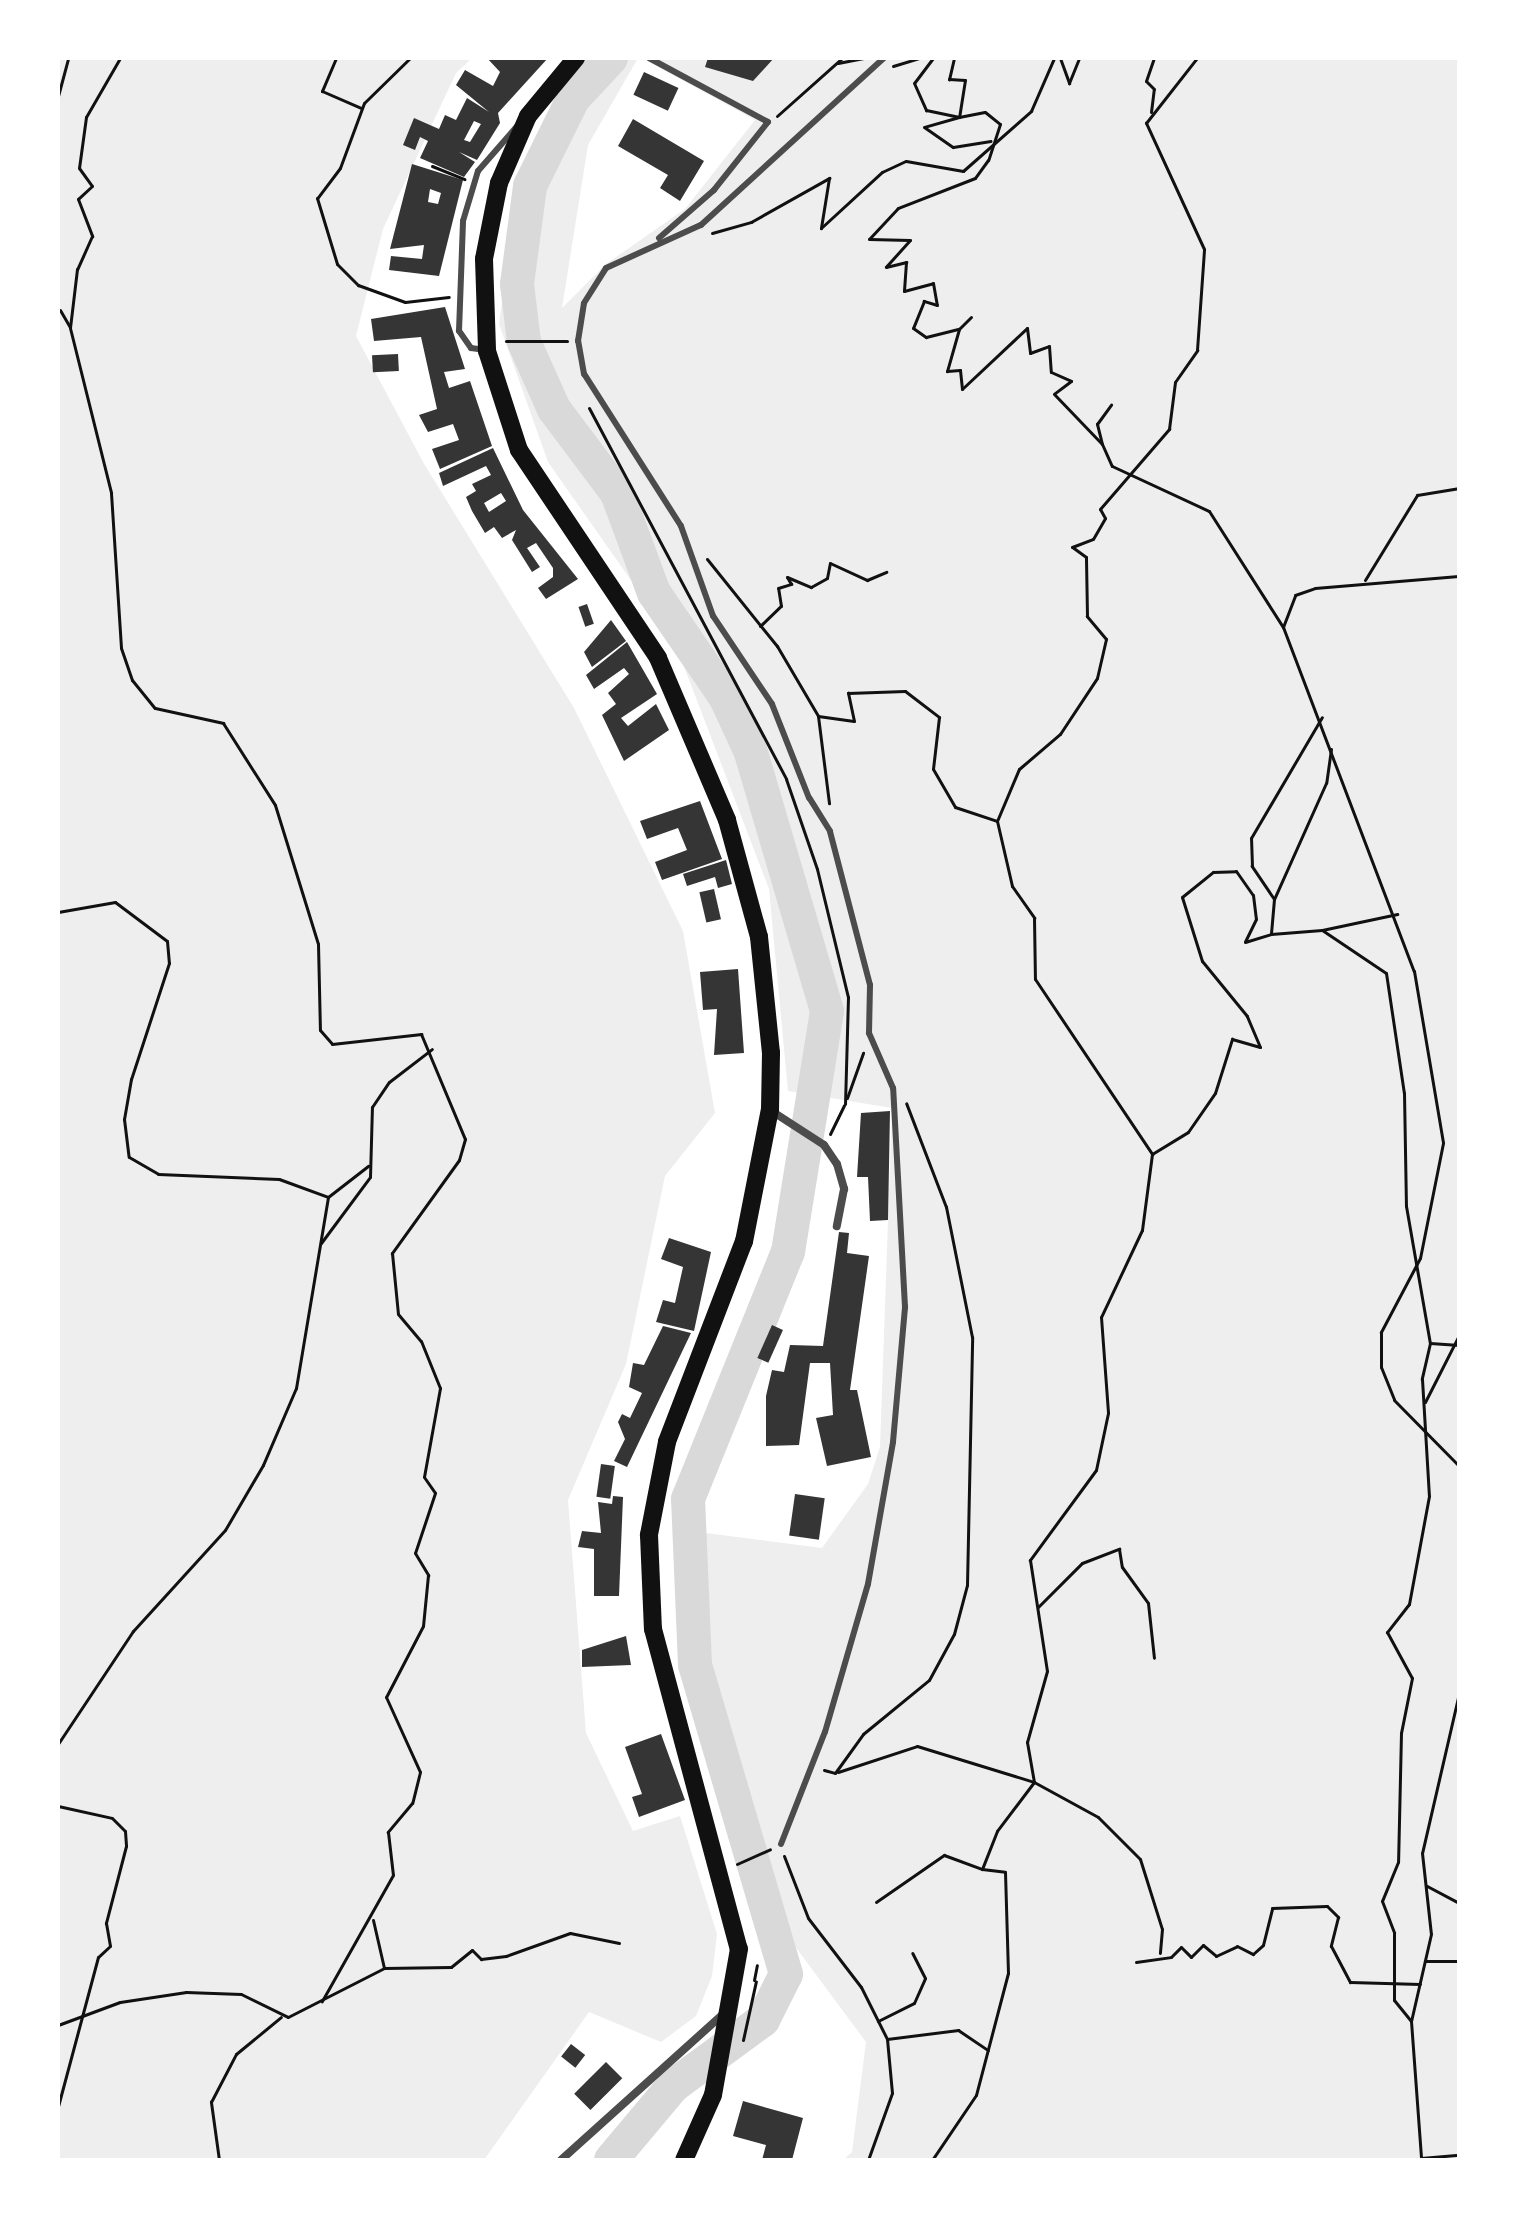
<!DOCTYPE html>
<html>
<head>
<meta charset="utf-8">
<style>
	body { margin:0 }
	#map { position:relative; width:1517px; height:2218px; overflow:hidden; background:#fff; font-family:Arial,sans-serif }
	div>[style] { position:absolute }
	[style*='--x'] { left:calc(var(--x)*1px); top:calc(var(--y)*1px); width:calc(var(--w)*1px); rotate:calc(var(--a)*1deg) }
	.green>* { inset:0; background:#eee }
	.river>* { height:34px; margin:-17px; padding:0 17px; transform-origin:17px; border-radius:17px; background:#d9d9d9 }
	.building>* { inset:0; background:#353535; transform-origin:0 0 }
	.path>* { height:3px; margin:-1.5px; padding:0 1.5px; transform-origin:1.5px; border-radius:1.5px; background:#111 }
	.service>* { height:6px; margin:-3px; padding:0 3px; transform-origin:3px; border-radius:3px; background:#4c4c4c }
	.minor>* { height:8px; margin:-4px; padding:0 4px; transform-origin:4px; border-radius:4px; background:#4c4c4c }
	.primary>* { height:18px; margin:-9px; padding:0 9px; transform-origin:9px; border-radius:9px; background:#111 }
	span { translate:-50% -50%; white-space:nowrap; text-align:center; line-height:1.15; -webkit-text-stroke:8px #fff; paint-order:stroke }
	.frame { position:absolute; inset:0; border:60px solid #fff; pointer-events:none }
</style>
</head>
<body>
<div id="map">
	<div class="green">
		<i style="clip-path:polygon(58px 58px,472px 58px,456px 73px,383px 229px,356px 336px,423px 462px,574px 708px,683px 931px,715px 1113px,665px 1176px,626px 1364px,568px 1500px,586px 1733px,633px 1831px,680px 1816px,717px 1934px,712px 1976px,696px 2016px,661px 2042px,589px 2012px,484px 2160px,58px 2160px)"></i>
		<i style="clip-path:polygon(601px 58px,638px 58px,588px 145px,562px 308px,606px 264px,685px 209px,755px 120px,642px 58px,1459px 58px,1459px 2160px,843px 2160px,852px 2152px,866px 2042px,754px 1891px,686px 1653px,675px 1529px,822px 1548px,868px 1484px,880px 1447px,892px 1108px,788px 1091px,769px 889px,675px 643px,548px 462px,499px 324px,512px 229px,559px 107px)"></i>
	</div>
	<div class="river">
		<i style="--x:611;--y:2160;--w:97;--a:-50"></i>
		<i style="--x:673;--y:2086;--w:112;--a:-36.3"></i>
		<i style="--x:763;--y:2020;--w:51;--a:-63.4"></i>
		<i style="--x:786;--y:1974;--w:322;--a:-106.4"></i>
		<i style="--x:695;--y:1665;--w:166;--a:-92.4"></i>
		<i style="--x:688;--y:1499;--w:266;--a:-68"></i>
		<i style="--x:788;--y:1252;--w:244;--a:-80.8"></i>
		<i style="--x:827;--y:1011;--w:272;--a:-106.4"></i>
		<i style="--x:750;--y:750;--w:57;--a:-114.8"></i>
		<i style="--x:726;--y:698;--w:127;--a:-124.4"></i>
		<i style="--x:654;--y:593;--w:107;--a:-110.3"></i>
		<i style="--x:617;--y:493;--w:105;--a:-126.9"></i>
		<i style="--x:554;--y:409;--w:73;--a:-114.1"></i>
		<i style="--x:524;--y:342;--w:58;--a:-96.9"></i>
		<i style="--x:517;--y:284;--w:99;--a:-82.4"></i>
		<i style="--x:530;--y:186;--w:97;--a:-63.7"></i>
		<i style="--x:573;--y:99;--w:56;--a:-47.2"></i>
	</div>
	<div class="building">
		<i style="clip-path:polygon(evenodd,487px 58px,548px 58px,498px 113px,500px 123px,477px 160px,459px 152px,475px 162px,464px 177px,420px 158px,428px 141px,420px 137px,415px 150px,403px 145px,414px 118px,439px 129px,445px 115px,456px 120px,467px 98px,489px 112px,456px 85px,465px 70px,493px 86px,500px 72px,487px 58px,474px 121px,481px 124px,470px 142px,464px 140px,474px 121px)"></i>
		<i style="clip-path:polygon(708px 58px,774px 58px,753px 81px,705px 67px)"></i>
		<i style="left:644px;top:72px;width:38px;height:25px;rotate:25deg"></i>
		<i style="clip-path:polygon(633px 119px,704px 161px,680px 201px,660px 188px,668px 175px,618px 146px)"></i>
		<i style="clip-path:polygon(evenodd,412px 164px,463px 180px,439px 276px,389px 270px,391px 256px,422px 259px,424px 245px,390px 249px,412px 164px,430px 189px,441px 193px,438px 204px,428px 202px,430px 189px)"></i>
		<i style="clip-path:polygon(445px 307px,465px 369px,444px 372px,449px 388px,470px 381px,492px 446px,440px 469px,432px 449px,459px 440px,453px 424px,428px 432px,419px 415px,437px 409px,421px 337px,374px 341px,371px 319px)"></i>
		<i style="left:398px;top:354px;width:17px;height:26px;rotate:87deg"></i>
		<i style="clip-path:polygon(evenodd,493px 448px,523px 510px,578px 579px,546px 599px,538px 588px,553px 577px,553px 568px,536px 543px,527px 548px,540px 567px,532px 572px,512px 540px,516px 530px,502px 538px,494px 527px,485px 533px,472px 511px,466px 497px,476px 491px,472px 484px,491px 475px,486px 466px,443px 486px,439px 473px,493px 448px,501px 493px,506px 501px,489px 512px,484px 503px,501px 493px)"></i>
		<i style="left:587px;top:604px;width:21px;height:9px;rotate:71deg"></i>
		<i style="clip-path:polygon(611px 620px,626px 641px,592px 667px,584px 652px)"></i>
		<i style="clip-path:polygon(627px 642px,657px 694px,621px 718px,628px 726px,656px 704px,669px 730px,624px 761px,602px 715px,616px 704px,608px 693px,629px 674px,624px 668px,594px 689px,586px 675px)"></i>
		<i style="clip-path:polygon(700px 801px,722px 859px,662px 880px,655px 862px,687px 850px,678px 828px,647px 839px,640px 821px)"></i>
		<i style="clip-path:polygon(726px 860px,732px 884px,718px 888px,715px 877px,687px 886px,683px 874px)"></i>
		<i style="left:714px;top:889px;width:31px;height:15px;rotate:77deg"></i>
		<i style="clip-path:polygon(738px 969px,744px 1053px,714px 1055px,717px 1009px,703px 1010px,700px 972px)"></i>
		<i style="clip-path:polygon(890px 1111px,888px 1220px,870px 1221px,868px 1177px,857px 1177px,861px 1113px)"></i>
		<i style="clip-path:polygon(839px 1232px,849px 1233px,847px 1253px,869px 1256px,850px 1390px,857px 1390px,871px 1457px,827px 1466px,816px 1418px,833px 1415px,830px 1363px,810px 1363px,799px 1445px,766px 1446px,766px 1396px,772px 1370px,784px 1372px,790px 1345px,823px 1346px)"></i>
		<i style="clip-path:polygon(669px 1238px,711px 1252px,694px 1331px,656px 1322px,663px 1300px,675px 1303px,683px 1267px,661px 1259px)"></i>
		<i style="left:772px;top:1325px;width:12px;height:36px;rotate:24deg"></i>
		<i style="clip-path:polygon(663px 1326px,691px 1333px,627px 1467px,614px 1461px,625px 1439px,618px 1422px,622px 1414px,630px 1418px,642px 1393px,629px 1387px,633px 1363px,644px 1365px)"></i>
		<i style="left:601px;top:1464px;width:14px;height:33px;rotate:8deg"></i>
		<i style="left:795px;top:1494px;width:30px;height:42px;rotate:8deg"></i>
		<i style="clip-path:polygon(613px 1496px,623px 1497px,619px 1596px,594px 1596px,594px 1549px,578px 1547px,582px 1531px,601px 1533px,598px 1502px,612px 1504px)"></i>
		<i style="clip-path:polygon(626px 1636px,631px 1665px,582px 1667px,582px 1650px)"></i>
		<i style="clip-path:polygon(661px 1734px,685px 1800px,639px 1817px,632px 1797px,642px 1794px,625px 1747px)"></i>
		<i style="left:571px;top:2044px;width:18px;height:16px;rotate:38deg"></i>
		<i style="left:606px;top:2062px;width:23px;height:45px;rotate:45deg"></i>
		<i style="clip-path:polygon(743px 2101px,803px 2118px,792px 2160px,762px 2160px,766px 2145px,733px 2136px)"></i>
	</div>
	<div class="path">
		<i style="--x:120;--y:58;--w:68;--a:120"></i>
		<i style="--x:86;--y:117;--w:51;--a:97.8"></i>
		<i style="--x:79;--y:168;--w:22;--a:54"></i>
		<i style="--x:92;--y:186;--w:19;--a:137"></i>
		<i style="--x:78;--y:199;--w:40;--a:69"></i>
		<i style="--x:92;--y:236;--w:36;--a:114"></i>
		<i style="--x:77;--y:269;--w:59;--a:96.8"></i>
		<i style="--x:70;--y:328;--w:170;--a:76"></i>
		<i style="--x:111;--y:493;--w:155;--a:86.3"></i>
		<i style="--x:121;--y:648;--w:34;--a:71"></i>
		<i style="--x:132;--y:680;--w:36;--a:51"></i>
		<i style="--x:155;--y:708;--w:70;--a:12.4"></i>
		<i style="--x:223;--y:723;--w:97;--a:57.6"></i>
		<i style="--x:275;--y:805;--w:145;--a:72.8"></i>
		<i style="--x:318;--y:944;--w:86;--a:88.7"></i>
		<i style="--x:320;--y:1030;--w:18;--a:49"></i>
		<i style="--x:332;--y:1044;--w:90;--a:-6.4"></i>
		<i style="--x:421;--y:1034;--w:114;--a:67.3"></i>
		<i style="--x:465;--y:1139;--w:22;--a:106"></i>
		<i style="--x:459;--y:1160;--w:115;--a:125.8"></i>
		<i style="--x:392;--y:1253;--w:61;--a:84.4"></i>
		<i style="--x:398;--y:1314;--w:35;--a:50"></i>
		<i style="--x:421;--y:1341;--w:51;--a:68"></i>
		<i style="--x:440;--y:1388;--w:90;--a:100.2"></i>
		<i style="--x:424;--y:1477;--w:19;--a:55"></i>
		<i style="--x:435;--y:1493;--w:63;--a:108.4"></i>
		<i style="--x:415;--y:1553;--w:26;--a:59"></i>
		<i style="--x:428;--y:1575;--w:51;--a:95.6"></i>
		<i style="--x:423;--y:1626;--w:80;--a:117.5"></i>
		<i style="--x:386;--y:1697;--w:82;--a:65.6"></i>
		<i style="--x:420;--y:1772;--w:32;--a:104"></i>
		<i style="--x:412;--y:1803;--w:38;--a:130"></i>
		<i style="--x:388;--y:1832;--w:43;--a:83.4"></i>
		<i style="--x:393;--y:1875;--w:145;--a:119.4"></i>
		<i style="--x:336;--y:58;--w:36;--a:113"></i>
		<i style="--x:322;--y:91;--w:43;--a:23.6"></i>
		<i style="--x:410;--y:58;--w:64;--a:135.6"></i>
		<i style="--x:364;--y:103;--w:69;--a:110.3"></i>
		<i style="--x:340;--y:168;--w:38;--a:127"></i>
		<i style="--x:317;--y:198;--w:69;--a:73.1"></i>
		<i style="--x:337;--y:264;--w:30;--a:45"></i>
		<i style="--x:358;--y:285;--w:50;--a:19.9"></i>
		<i style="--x:405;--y:302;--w:44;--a:-6.5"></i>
		<i style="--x:933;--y:58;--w:31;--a:127"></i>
		<i style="--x:914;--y:83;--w:30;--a:66"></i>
		<i style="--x:926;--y:110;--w:34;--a:12"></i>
		<i style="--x:959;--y:117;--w:36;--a:164"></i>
		<i style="--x:924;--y:127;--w:35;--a:35"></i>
		<i style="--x:953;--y:147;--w:38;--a:-9"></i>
		<i style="--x:954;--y:58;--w:22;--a:103"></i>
		<i style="--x:949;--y:79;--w:16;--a:4"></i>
		<i style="--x:965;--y:80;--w:37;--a:99"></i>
		<i style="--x:959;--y:117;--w:26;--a:-11"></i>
		<i style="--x:985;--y:112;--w:19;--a:39"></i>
		<i style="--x:1000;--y:124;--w:38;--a:108"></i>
		<i style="--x:988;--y:160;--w:22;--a:126"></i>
		<i style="--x:975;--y:178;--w:83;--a:158.7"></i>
		<i style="--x:898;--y:208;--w:42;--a:133.1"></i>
		<i style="--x:869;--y:239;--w:41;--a:1.4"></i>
		<i style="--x:910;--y:240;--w:36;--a:132"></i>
		<i style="--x:886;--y:267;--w:21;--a:-14"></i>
		<i style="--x:906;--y:262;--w:29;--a:94"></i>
		<i style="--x:904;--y:291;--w:30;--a:-15"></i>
		<i style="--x:933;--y:283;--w:22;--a:80"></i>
		<i style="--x:937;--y:305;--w:14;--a:-163"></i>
		<i style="--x:924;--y:301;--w:29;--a:112"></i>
		<i style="--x:913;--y:328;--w:16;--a:35"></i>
		<i style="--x:926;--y:337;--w:34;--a:-14"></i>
		<i style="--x:959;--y:329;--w:44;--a:105.9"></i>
		<i style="--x:947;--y:371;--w:13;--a:-4"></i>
		<i style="--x:960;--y:370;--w:19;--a:84"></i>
		<i style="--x:962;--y:389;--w:89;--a:-43.2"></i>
		<i style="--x:1027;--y:328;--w:25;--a:83"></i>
		<i style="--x:1030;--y:353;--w:20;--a:-20"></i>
		<i style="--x:1049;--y:346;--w:26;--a:86"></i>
		<i style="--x:1051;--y:372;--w:22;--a:24"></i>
		<i style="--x:1071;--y:381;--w:21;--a:143"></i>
		<i style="--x:1054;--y:394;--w:69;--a:46.2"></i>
		<i style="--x:1102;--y:444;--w:24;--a:66"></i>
		<i style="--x:1112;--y:466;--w:107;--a:24.9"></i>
		<i style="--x:1209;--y:511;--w:138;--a:57.5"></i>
		<i style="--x:1283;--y:627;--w:368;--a:69.2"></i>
		<i style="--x:1414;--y:971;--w:174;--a:80.4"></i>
		<i style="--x:1443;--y:1143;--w:117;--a:101.3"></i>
		<i style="--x:1420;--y:1258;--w:84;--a:117.8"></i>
		<i style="--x:1381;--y:1332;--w:35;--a:90"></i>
		<i style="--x:1381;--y:1367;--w:35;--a:68"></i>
		<i style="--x:1394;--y:1400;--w:93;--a:45.4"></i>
		<i style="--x:1060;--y:58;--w:27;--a:70"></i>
		<i style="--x:1069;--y:83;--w:27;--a:-68"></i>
		<i style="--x:838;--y:63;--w:26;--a:-11"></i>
		<i style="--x:893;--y:66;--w:28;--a:-17"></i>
		<i style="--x:58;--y:96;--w:39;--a:-75"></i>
		<i style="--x:1151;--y:112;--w:23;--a:-83"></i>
		<i style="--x:1154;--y:89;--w:11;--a:-135"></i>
		<i style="--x:1146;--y:81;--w:24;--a:-71"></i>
		<i style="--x:777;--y:116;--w:87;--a:-41.7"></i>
		<i style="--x:432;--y:166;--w:35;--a:22"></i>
		<i style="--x:712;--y:233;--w:41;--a:-15.8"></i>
		<i style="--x:751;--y:222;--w:90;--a:-29.4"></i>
		<i style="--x:829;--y:178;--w:51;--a:99.1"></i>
		<i style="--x:821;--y:228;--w:83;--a:-42.6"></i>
		<i style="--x:882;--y:172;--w:26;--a:-25"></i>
		<i style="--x:906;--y:161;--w:58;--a:10"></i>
		<i style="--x:963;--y:171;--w:91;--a:-41.4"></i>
		<i style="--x:1031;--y:111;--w:58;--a:-66.5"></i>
		<i style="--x:58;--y:234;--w:18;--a:90"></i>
		<i style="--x:58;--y:291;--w:35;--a:90"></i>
		<i style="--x:60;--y:310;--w:20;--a:60"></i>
		<i style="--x:959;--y:329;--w:17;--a:-45"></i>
		<i style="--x:506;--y:341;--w:61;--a:0"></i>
		<i style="--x:589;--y:408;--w:420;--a:62"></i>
		<i style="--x:786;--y:779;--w:95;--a:71"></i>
		<i style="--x:817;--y:869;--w:132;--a:76.4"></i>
		<i style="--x:848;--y:997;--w:107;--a:91.6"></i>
		<i style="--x:1102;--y:444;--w:21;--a:-104"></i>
		<i style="--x:1097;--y:424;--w:24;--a:-54"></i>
		<i style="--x:1072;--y:547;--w:22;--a:-21"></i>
		<i style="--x:1093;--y:539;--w:24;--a:-60"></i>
		<i style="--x:1105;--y:518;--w:10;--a:-119"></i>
		<i style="--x:1100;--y:509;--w:106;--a:-49.2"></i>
		<i style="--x:1169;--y:429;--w:47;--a:-82.7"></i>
		<i style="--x:1175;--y:382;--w:39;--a:-55"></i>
		<i style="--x:1197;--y:350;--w:101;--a:-86"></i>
		<i style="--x:1204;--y:249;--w:139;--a:-114.7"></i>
		<i style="--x:1146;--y:123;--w:83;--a:-51.9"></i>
		<i style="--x:707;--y:559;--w:112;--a:51.2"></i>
		<i style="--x:777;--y:646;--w:81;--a:59.6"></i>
		<i style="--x:818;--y:716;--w:88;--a:82.8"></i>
		<i style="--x:1365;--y:580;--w:100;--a:-58.5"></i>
		<i style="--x:1417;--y:495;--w:43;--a:-9.5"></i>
		<i style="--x:760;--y:626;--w:29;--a:-44"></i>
		<i style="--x:781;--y:606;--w:18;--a:-99"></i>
		<i style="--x:778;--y:588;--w:14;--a:-17"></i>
		<i style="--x:791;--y:584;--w:8;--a:-120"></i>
		<i style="--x:787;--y:577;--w:26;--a:23"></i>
		<i style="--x:811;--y:587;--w:18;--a:-29"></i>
		<i style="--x:827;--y:578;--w:15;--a:-79"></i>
		<i style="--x:830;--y:563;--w:41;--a:24.7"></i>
		<i style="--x:867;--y:580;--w:21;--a:-23"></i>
		<i style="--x:1283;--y:627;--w:34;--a:-69"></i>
		<i style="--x:1295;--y:595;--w:21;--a:-19"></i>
		<i style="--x:1315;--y:588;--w:144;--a:-4.8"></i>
		<i style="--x:818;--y:716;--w:36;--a:8"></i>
		<i style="--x:854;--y:721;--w:29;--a:-102"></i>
		<i style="--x:848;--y:693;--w:57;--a:-2"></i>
		<i style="--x:905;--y:691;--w:43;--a:37.4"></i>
		<i style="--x:939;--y:717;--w:52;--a:96.6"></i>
		<i style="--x:933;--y:769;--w:44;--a:59.9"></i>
		<i style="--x:955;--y:807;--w:44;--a:18.4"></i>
		<i style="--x:997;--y:821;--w:67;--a:77"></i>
		<i style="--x:1012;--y:886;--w:39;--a:55"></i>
		<i style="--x:1034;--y:918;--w:61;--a:89.1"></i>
		<i style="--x:1035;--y:979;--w:211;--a:56.2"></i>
		<i style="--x:1152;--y:1154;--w:77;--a:97.5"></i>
		<i style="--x:1142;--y:1230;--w:96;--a:115.2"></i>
		<i style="--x:1101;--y:1317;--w:96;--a:85.8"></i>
		<i style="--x:1108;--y:1413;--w:58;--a:101.9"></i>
		<i style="--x:1096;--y:1470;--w:112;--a:126.3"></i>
		<i style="--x:1030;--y:1560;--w:112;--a:81.3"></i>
		<i style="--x:1047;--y:1671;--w:74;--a:105.7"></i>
		<i style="--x:1027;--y:1742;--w:41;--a:80.1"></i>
		<i style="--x:1034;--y:1782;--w:61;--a:127.1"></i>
		<i style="--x:997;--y:1831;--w:41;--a:111.5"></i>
		<i style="--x:982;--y:1869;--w:23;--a:7"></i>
		<i style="--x:1005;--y:1872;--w:101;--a:88.3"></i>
		<i style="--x:1008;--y:1973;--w:126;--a:104.7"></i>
		<i style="--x:976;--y:2095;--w:78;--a:124.1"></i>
		<i style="--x:1331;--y:749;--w:34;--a:98"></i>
		<i style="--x:1326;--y:783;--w:127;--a:114.1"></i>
		<i style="--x:1274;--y:899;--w:35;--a:95"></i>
		<i style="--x:1271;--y:934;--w:51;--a:-4.5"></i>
		<i style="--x:1322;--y:930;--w:77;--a:33.9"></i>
		<i style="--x:1386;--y:973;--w:121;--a:81.5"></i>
		<i style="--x:1404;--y:1093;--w:113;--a:89"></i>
		<i style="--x:1406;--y:1206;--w:139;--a:80.1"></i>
		<i style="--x:1430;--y:1343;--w:37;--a:103"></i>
		<i style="--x:1422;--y:1379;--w:117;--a:86.6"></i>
		<i style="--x:1429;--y:1496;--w:110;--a:100.5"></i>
		<i style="--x:1409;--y:1604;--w:36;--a:128"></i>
		<i style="--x:1387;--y:1632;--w:52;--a:61.5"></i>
		<i style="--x:1412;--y:1678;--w:56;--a:101.3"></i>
		<i style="--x:1401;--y:1733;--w:129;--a:91.3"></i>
		<i style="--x:1398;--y:1862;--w:42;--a:112.3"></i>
		<i style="--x:1382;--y:1901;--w:34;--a:69"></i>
		<i style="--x:1394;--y:1933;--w:67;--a:90"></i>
		<i style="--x:1394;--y:2000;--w:27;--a:51"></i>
		<i style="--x:997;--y:821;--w:56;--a:-67.1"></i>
		<i style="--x:1019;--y:769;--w:54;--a:-40.5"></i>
		<i style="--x:1060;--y:734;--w:67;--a:-56.5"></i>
		<i style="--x:1097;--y:678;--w:40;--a:-77"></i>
		<i style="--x:1106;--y:639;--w:30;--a:-130"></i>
		<i style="--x:1087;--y:616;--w:59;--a:-91"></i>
		<i style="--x:1086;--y:557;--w:17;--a:-144"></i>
		<i style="--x:1274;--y:899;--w:40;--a:-124"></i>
		<i style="--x:1252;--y:866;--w:28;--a:-92"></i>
		<i style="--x:1251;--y:838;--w:140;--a:-59.6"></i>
		<i style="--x:58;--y:912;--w:58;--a:-10"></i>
		<i style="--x:115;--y:902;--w:65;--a:36.9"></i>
		<i style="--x:167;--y:941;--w:22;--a:85"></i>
		<i style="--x:169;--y:963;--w:122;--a:108.1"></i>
		<i style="--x:131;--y:1079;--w:41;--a:99.9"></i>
		<i style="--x:124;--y:1119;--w:38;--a:83"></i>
		<i style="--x:129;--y:1157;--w:34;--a:30"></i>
		<i style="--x:158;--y:1174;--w:121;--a:2.4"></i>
		<i style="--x:279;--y:1179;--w:52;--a:20.2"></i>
		<i style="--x:328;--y:1197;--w:194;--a:99.5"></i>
		<i style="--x:296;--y:1388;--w:84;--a:113.2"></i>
		<i style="--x:263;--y:1465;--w:75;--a:120.3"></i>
		<i style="--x:225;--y:1530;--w:137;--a:132.3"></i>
		<i style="--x:133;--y:1631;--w:136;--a:123.6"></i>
		<i style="--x:1322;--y:930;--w:77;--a:-12"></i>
		<i style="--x:847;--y:1098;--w:48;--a:-70.4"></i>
		<i style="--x:830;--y:1134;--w:32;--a:-64"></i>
		<i style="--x:1152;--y:1154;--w:42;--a:-31.4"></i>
		<i style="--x:1188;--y:1132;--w:47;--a:-55.3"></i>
		<i style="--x:1215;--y:1093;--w:57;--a:-72.5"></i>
		<i style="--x:1232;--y:1039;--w:29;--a:16"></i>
		<i style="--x:1260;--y:1047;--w:34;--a:-113"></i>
		<i style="--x:1247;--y:1016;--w:71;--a:-129.3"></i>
		<i style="--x:1202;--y:961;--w:67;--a:-107.4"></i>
		<i style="--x:1182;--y:897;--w:40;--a:-39"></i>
		<i style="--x:1213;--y:872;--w:23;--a:-2"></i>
		<i style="--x:1236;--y:871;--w:29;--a:55"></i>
		<i style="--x:1253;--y:895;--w:24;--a:83"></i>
		<i style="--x:1256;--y:919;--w:25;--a:116"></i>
		<i style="--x:1245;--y:942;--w:27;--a:-17"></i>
		<i style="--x:328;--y:1197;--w:51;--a:-37.8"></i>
		<i style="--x:321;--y:1243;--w:82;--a:-53.4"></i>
		<i style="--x:370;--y:1177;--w:70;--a:-88.4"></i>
		<i style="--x:372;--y:1107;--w:30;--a:-56"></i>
		<i style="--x:389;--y:1082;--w:54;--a:-37.5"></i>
		<i style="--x:1430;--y:1343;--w:29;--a:4"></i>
		<i style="--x:1425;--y:1402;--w:75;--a:-63.1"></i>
		<i style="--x:1038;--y:1607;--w:62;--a:-45"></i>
		<i style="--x:1082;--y:1563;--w:40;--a:-21"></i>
		<i style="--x:1119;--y:1549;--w:18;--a:81"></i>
		<i style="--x:1122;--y:1567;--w:44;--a:54.2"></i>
		<i style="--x:1148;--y:1603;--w:55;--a:83.8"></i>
		<i style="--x:1459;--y:1693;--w:164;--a:103"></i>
		<i style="--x:1422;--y:1853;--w:81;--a:83.7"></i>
		<i style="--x:1431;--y:1934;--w:89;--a:102.9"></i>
		<i style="--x:1411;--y:2021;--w:137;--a:85.8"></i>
		<i style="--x:1421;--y:2158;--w:38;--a:-5"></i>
		<i style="--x:824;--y:1770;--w:11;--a:15"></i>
		<i style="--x:835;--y:1773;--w:48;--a:-54.3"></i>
		<i style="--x:863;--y:1734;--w:85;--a:-39.3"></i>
		<i style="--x:929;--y:1680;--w:52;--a:-61.5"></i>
		<i style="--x:954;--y:1634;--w:51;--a:-75.1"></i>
		<i style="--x:967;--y:1585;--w:248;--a:-88.8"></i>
		<i style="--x:972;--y:1337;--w:133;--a:-101.3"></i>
		<i style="--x:946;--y:1207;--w:111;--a:-111"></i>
		<i style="--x:838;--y:1772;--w:83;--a:-18.2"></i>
		<i style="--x:917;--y:1746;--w:122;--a:17.1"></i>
		<i style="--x:1034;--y:1782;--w:73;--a:28.7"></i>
		<i style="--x:1098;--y:1817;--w:59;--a:45"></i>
		<i style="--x:1140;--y:1859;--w:73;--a:72.6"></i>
		<i style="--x:1162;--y:1929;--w:24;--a:95"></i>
		<i style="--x:58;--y:1806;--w:55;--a:12.5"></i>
		<i style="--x:112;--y:1818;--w:18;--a:45"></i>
		<i style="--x:125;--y:1831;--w:15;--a:86"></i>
		<i style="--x:126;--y:1846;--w:80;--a:104.6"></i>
		<i style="--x:106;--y:1923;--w:23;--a:80"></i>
		<i style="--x:110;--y:1946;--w:16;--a:137"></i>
		<i style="--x:98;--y:1957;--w:154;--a:105"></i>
		<i style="--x:784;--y:1856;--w:66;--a:68.8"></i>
		<i style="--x:808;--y:1918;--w:87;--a:52.5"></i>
		<i style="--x:861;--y:1987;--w:58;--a:63.4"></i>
		<i style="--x:887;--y:2039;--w:54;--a:84.7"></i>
		<i style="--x:892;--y:2093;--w:71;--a:109.7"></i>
		<i style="--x:737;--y:1864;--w:36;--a:-24"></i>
		<i style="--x:1427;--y:1886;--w:36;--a:28"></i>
		<i style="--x:876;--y:1902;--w:83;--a:-34.7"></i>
		<i style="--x:944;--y:1855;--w:40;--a:20.2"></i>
		<i style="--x:373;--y:1920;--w:49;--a:77.1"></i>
		<i style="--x:384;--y:1968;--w:67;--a:-0.9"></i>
		<i style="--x:451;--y:1967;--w:27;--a:-39"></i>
		<i style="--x:472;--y:1950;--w:13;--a:45"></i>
		<i style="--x:481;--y:1959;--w:25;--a:-7"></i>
		<i style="--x:506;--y:1956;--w:68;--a:-19.8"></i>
		<i style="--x:570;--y:1933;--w:50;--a:11.5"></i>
		<i style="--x:1425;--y:1961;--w:34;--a:0"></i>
		<i style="--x:1136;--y:1962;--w:35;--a:-8"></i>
		<i style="--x:1171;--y:1957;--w:14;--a:-45"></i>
		<i style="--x:1181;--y:1947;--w:14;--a:45"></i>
		<i style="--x:1191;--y:1957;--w:17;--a:-45"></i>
		<i style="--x:1203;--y:1945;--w:17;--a:40"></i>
		<i style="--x:1216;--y:1956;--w:23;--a:-25"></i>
		<i style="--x:1237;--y:1946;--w:18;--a:27"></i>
		<i style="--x:1253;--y:1954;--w:13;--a:-42"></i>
		<i style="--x:1263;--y:1945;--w:38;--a:-76"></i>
		<i style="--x:1272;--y:1908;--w:55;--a:-2.1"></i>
		<i style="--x:1327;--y:1906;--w:16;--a:45"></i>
		<i style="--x:1338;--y:1917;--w:30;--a:104"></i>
		<i style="--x:1331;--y:1946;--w:41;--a:62.2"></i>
		<i style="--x:1350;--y:1982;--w:70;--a:1.6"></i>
		<i style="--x:754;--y:1980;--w:15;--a:-79"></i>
		<i style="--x:878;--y:2021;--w:40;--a:-26.6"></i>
		<i style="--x:914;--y:2003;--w:27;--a:-66"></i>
		<i style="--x:925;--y:1978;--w:28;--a:-117"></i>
		<i style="--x:58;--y:2025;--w:66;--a:-20.4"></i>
		<i style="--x:120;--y:2002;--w:67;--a:-8.6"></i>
		<i style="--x:186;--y:1992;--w:55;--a:2.1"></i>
		<i style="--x:241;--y:1994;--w:52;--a:26.1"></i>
		<i style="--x:288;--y:2017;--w:108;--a:-27"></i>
		<i style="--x:887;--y:2039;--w:72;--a:-7.2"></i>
		<i style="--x:958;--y:2030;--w:36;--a:34"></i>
		<i style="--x:743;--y:2040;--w:60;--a:-77.6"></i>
		<i style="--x:219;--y:2160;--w:59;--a:-97.9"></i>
		<i style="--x:211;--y:2102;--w:54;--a:-62.5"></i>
		<i style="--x:236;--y:2054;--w:58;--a:-39.4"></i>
	</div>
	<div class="service">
		<i style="--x:649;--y:58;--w:135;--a:28.3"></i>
		<i style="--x:768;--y:122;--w:87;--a:128.5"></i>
		<i style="--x:714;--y:190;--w:73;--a:138.9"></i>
		<i style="--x:485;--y:350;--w:14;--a:-172"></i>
		<i style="--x:471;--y:348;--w:21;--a:-125"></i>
		<i style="--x:459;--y:331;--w:110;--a:-87.9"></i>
		<i style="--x:463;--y:221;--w:52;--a:-73.3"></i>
		<i style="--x:478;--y:171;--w:62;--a:-48.9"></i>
		<i style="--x:781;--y:1844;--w:120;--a:-68.6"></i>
		<i style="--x:825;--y:1732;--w:154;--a:-73.8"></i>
		<i style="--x:868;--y:1584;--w:144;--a:-80"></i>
		<i style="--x:893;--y:1442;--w:136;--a:-84.9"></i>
		<i style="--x:905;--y:1307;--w:219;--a:-93.1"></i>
		<i style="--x:893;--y:1088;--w:60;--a:-113.6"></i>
		<i style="--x:869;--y:1033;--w:48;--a:-88.8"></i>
		<i style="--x:870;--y:985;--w:159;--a:-104.6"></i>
		<i style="--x:830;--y:831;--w:39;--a:-122"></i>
		<i style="--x:809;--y:798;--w:101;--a:-111.5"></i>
		<i style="--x:772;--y:704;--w:106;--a:-123.8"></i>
		<i style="--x:713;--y:616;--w:96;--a:-109.6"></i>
		<i style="--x:681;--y:526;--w:180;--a:-122.5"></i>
		<i style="--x:584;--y:374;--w:34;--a:-100"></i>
		<i style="--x:578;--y:341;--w:38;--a:-81"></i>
		<i style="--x:584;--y:303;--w:41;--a:-57.8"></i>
		<i style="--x:606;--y:268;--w:104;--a:-24.4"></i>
		<i style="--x:701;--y:225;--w:248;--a:-42.4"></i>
	</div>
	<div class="minor">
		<i style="--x:770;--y:1110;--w:64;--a:32.9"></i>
		<i style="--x:824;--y:1145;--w:23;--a:56"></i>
		<i style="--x:837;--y:1164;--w:26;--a:74"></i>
		<i style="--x:844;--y:1189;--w:38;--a:101"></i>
		<i style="--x:561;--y:2160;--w:219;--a:-42"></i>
	</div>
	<div class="primary">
		<i style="--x:576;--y:58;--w:75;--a:129.6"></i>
		<i style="--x:528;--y:116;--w:73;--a:113.4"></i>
		<i style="--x:499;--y:183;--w:77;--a:101.2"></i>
		<i style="--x:484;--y:259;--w:92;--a:88.1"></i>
		<i style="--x:487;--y:351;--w:104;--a:72.1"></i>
		<i style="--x:519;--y:450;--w:250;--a:56.2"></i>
		<i style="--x:658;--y:658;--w:176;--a:66.9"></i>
		<i style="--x:727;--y:820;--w:121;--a:74.7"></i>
		<i style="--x:759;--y:937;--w:117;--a:84.1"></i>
		<i style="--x:771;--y:1053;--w:56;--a:91"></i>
		<i style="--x:770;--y:1109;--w:135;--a:101.1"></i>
		<i style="--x:744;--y:1241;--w:215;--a:111"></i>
		<i style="--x:667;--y:1442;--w:95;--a:101"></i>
		<i style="--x:649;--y:1535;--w:94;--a:87.6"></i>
		<i style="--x:653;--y:1629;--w:331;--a:75"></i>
		<i style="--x:739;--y:1949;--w:148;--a:100.1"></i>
		<i style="--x:713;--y:2095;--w:71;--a:114"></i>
	</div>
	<div class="frame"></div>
</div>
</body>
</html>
